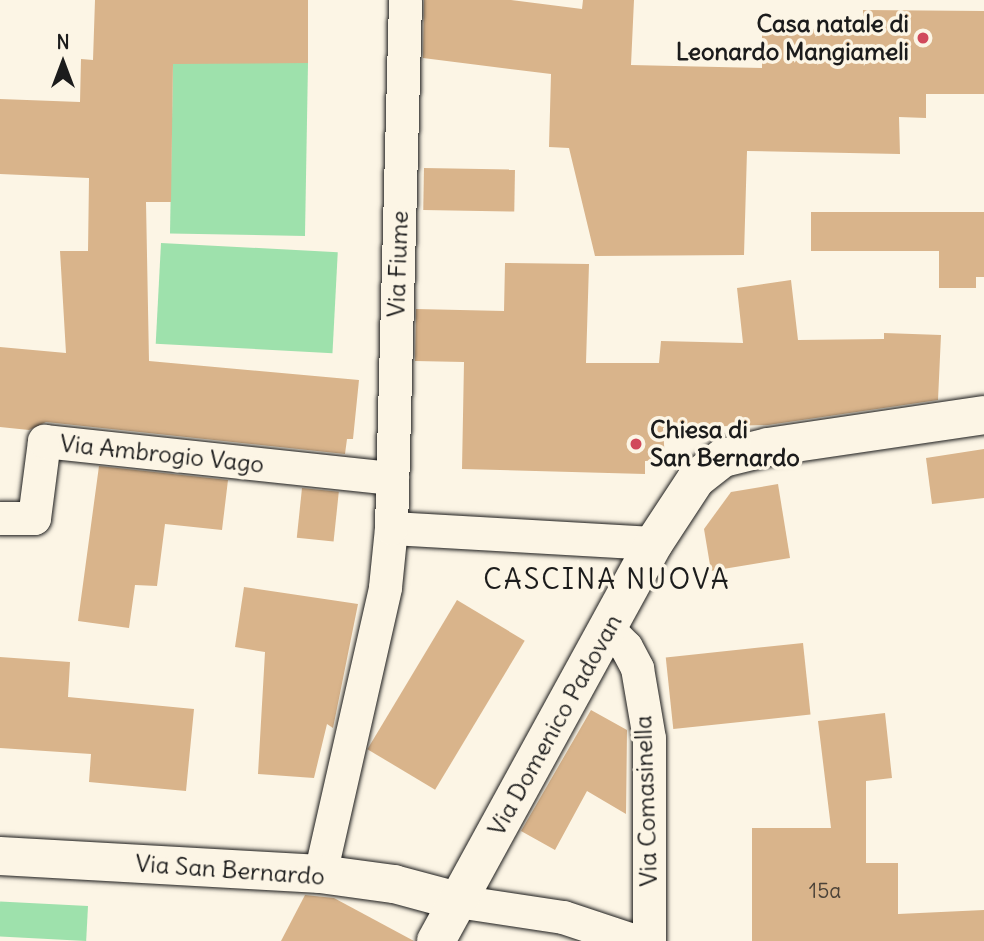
<!DOCTYPE html>
<html>
<head>
<meta charset="utf-8">
<style>
	body { margin:0 }
	#map { position:relative; width:984px; height:941px; overflow:hidden; background:#fcf5e5; font-family:Delius,sans-serif }
	div>[style] { position:absolute }
	[style*='--x'] { left:calc(var(--x)*1px); top:calc(var(--y)*1px); width:calc(var(--w)*1px); rotate:calc(var(--a)*1deg) }
	.green>* { inset:0; background:#9ee1ac; transform-origin:0 0 }
	.building>* { inset:0; background:#d9b48b; transform-origin:0 0 }
	.roads { filter:drop-shadow(0 0 2px #1c1c1c) drop-shadow(0 0 2px #1c1c1c) }
	.street>* { height:33px; margin:-16.5px; padding:0 16.5px; transform-origin:16.5px; border-radius:16.5px; background:#fcf5e5 }
	.secondary>* { height:38px; margin:-19px; padding:0 19px; transform-origin:19px; border-radius:19px; background:#fcf5e5 }
	.dots>* { width:19px; height:19px; translate:-50% -50%; box-sizing:border-box; border:4px solid #fcf5e5; border-radius:50% }
	span { translate:-50% -50%; white-space:nowrap; text-align:center; line-height:1.15; -webkit-text-stroke:7px #fcf5e5; paint-order:stroke }
	.number-label { font-size:21px; color:#4b4238 }
	.number-label span { -webkit-text-stroke-width:0 }
	.poi-label { font-size:24px; color:#1c1c1c; font-weight:700 }
	.right { translate:-100% -50%; text-align:right }
	.left { translate:0 -50%; text-align:left }
	.street-label { font-size:24px; color:#1c1c1c }
	.quarter-label { font-size:28px; color:#1c1c1c; letter-spacing:2px }
	.north { position:absolute; left:28px; top:28px; width:70px; height:70px; -webkit-text-stroke:5px #fcf5e5; paint-order:stroke; rotate:0deg; font-size:19px; font-weight:700; line-height:28px; text-align:center; color:#1c1c1c }
	.north::after { content:''; display:block; margin:auto; width:24px; height:32px; background:#1c1c1c; clip-path:polygon(50% 0,100% 100%,50% 72%,0 100%) }
</style>
</head>
<body>
<div id="map">
	<div class="green">
		<i style="left:308px;top:63px;width:173px;height:135px;rotate:91deg"></i>
		<i style="left:161px;top:243px;width:177px;height:101px;rotate:3deg"></i>
		<i style="left:88px;top:906px;width:35px;height:88px;rotate:93deg"></i>
	</div>
	<div class="building">
		<i style="clip-path:polygon(95px 0,308px 0,308px 63px,173px 64px,171px 202px,146px 202px,149px 361px,359px 380px,353px 439px,347px 439px,345px 454px,46px 422px,29px 430px,0 427px,0 347px,66px 353px,60px 251px,88px 251px,89px 178px,0 174px,0 99px,80px 102px,81px 59px,93px 60px)"></i>
		<i style="clip-path:polygon(424px 0,511px 0,582px 9px,583px 0,634px 0,631px 65px,762px 68px,762px 28px,863px 31px,863px 10px,984px 11px,984px 94px,926px 94px,926px 118px,899px 117px,900px 154px,747px 151px,744px 255px,595px 256px,569px 148px,549px 147px,551px 74px,423px 58px)"></i>
		<i style="left:424px;top:168px;width:91px;height:42px;rotate:1deg"></i>
		<i style="clip-path:polygon(811px 212px,984px 212px,984px 277px,976px 277px,976px 288px,939px 288px,939px 251px,811px 251px)"></i>
		<i style="clip-path:polygon(505px 263px,589px 264px,586px 363px,659px 363px,661px 341px,743px 343px,737px 288px,791px 280px,798px 340px,884px 339px,884px 333px,941px 335px,938px 400px,768px 425px,663px 428px,665px 460px,645px 461px,645px 474px,462px 469px,464px 362px,415px 361px,416px 309px,504px 311px)"></i>
		<i style="clip-path:polygon(984px 449px,984px 498px,932px 504px,926px 458px)"></i>
		<i style="clip-path:polygon(99px 466px,228px 480px,222px 530px,165px 524px,157px 586px,135px 585px,129px 628px,78px 621px)"></i>
		<i style="clip-path:polygon(778px 484px,790px 558px,711px 571px,704px 529px,731px 492px)"></i>
		<i style="left:302px;top:488px;width:37px;height:50px;rotate:6deg"></i>
		<i style="clip-path:polygon(244px 587px,358px 604px,333px 728px,327px 724px,314px 778px,258px 774px,265px 652px,235px 647px)"></i>
		<i style="left:457px;top:600px;width:79px;height:174px;rotate:31deg"></i>
		<i style="left:803px;top:643px;width:72px;height:138px;rotate:84deg"></i>
		<i style="clip-path:polygon(0 657px,70px 662px,68px 697px,194px 709px,186px 791px,89px 782px,91px 754px,0 748px)"></i>
		<i style="clip-path:polygon(591px 710px,627px 730px,626px 814px,587px 791px,555px 850px,521px 831px)"></i>
		<i style="clip-path:polygon(885px 713px,892px 778px,866px 781px,866px 863px,898px 863px,898px 914px,984px 910px,984px 941px,752px 941px,752px 828px,831px 828px,818px 721px)"></i>
		<i style="clip-path:polygon(305px 895px,334px 898px,414px 941px,281px 941px)"></i>
	</div>
	<div class="roads">
		<div class="street">
			<i style="--x:0;--y:518;--w:34;--a:0"></i>
			<i style="--x:34;--y:518;--w:78;--a:-82.6"></i>
			<i style="--x:44;--y:441;--w:350;--a:6.1"></i>
			<i style="--x:391;--y:528;--w:263;--a:3.3"></i>
			<i style="--x:608;--y:629;--w:25;--a:45"></i>
			<i style="--x:626;--y:647;--w:24;--a:62"></i>
			<i style="--x:637;--y:668;--w:71;--a:80.3"></i>
			<i style="--x:649;--y:738;--w:203;--a:90"></i>
			<i style="--x:320;--y:874;--w:294;--a:-77.2"></i>
			<i style="--x:385;--y:587;--w:59;--a:-84.2"></i>
			<i style="--x:391;--y:528;--w:528;--a:-88.48"></i>
			<i style="--x:457;--y:901;--w:107;--a:8.6"></i>
			<i style="--x:563;--y:917;--w:76;--a:18.4"></i>
		</div>
		<div class="secondary">
			<i style="--x:0;--y:856;--w:321;--a:3.2"></i>
			<i style="--x:320;--y:874;--w:75;--a:7.7"></i>
			<i style="--x:394;--y:884;--w:65;--a:15.1"></i>
			<i style="--x:436;--y:941;--w:454;--a:-61.3"></i>
			<i style="--x:654;--y:543;--w:77;--a:-56.7"></i>
			<i style="--x:696;--y:479;--w:34;--a:-38"></i>
			<i style="--x:723;--y:458;--w:46;--a:-13.7"></i>
			<i style="--x:768;--y:447;--w:218;--a:-8.4"></i>
		</div>
	</div>
	<div class="dots">
		<i style="left:923px;top:38px;background:#d1495b"></i>
		<i style="left:636px;top:444px;background:#d1495b"></i>
	</div>
	<div class="number-label">
		<span style="left:825px;top:891px">15a</span>
	</div>
	<div class="poi-label">
		<span class="right" style="left:909px;top:38px">Casa natale di<br>Leonardo Mangiameli</span>
		<span class="left" style="left:650px;top:444px">Chiesa di<br>San Bernardo</span>
	</div>
	<div class="street-label">
		<span style="left:398px;top:264px;rotate:-88deg">Via Fiume</span>
		<span style="left:162px;top:454px;rotate:6deg">Via Ambrogio Vago</span>
		<span style="left:555px;top:725px;rotate:-61deg">Via Domenico Padovan</span>
		<span style="left:646px;top:801px;rotate:-92deg">Via Comasinella</span>
		<span style="left:230px;top:870px;rotate:4deg">Via San Bernardo</span>
	</div>
	<div class="quarter-label">
		<span style="left:607px;top:579px">CASCINA NUOVA</span>
	</div>
	<div class="north">N</div>
</div>
</body>
</html>
